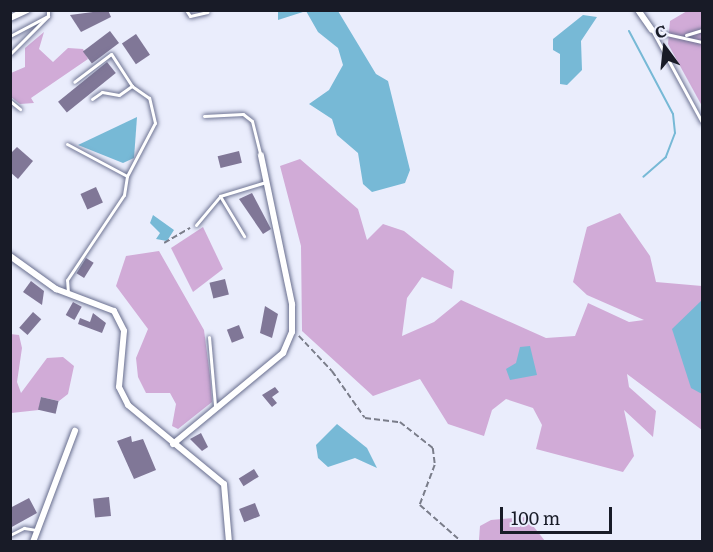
<!DOCTYPE html>
<html>
<head>
<meta charset="utf-8">
<style>
	body { margin:0 }
	#map { position:relative; width:713px; height:552px; overflow:hidden; background:#eaedfc; font-family:Literata,serif }
	div>[style] { position:absolute }
	[style*='--x'] { left:calc(var(--x)*1px); top:calc(var(--y)*1px); width:calc(var(--w)*1px); rotate:calc(var(--a)*1deg) }
	.green>* { inset:0; background:#d1abd7 }
	.water>* { inset:0; background:#77b9d6 }
	.stream>* { height:2px; margin:-1px; padding:0 1px; transform-origin:1px; border-radius:1px; background:#77b9d6 }
	.building>* { inset:0; background:#807797; transform-origin:0 0 }
	.path>* { height:1.5px; margin-top:-0.75px; transform-origin:0; background:repeating-linear-gradient(90deg,#7a7d8a 0 6px,transparent 0 9px) }
	.roads { filter:drop-shadow(0 0 2px #686e8e) drop-shadow(0 0 2px #686e8e) }
	.service>* { height:3px; margin:-1.5px; padding:0 1.5px; transform-origin:1.5px; border-radius:1.5px; background:#fff }
	.minor>* { height:6px; margin:-3px; padding:0 3px; transform-origin:3px; border-radius:3px; background:#fff }
	span { translate:-50% -50%; white-space:nowrap; text-align:center; line-height:1.15; -webkit-text-stroke:4.5px #eaedfc; paint-order:stroke }
	.frame { position:absolute; inset:0; border:12px solid #181b27; pointer-events:none }
	.north { position:absolute; left:635px; top:18px; width:60px; height:60px; -webkit-text-stroke:4px #eaedfc; paint-order:stroke; rotate:345deg; font-size:16px; font-weight:700; line-height:24px; text-align:center; color:#181b27 }
	.north::after { content:''; display:block; margin:auto; width:21px; height:27px; background:#181b27; clip-path:polygon(50% 0,100% 100%,50% 72%,0 100%) }
	.scale { position:absolute; left:500px; top:507px; width:112px; height:27px; box-sizing:border-box; border:3px solid #181b27; border-top:0; padding-left:8px; font-size:18px; line-height:21px; white-space:nowrap; color:#181b27; -webkit-text-stroke:4px #eaedfc; paint-order:stroke }
</style>
</head>
<body>
<div id="map">
	<div class="green">
		<i style="clip-path:polygon(687px 11px,702px 11px,702px 106px,668px 44px,670px 21px)"></i>
		<i style="clip-path:polygon(44px 32px,39px 49px,53px 62px,68px 48px,83px 49px,88px 59px,31px 98px,34px 103px,20px 104px,11px 97px,11px 73px,25px 67px,25px 48px)"></i>
		<i style="clip-path:polygon(300px 159px,358px 209px,367px 240px,383px 224px,404px 231px,454px 271px,452px 289px,422px 277px,407px 298px,402px 336px,434px 322px,461px 300px,546px 338px,575px 336px,588px 303px,629px 322px,644px 320px,587px 295px,573px 282px,587px 227px,620px 213px,650px 256px,656px 282px,702px 286px,702px 430px,627px 374px,629px 387px,656px 411px,653px 437px,624px 410px,634px 456px,623px 472px,536px 449px,542px 425px,533px 408px,506px 399px,492px 410px,484px 436px,448px 424px,420px 379px,373px 396px,302px 331px,301px 246px,280px 166px)"></i>
		<i style="clip-path:polygon(203px 227px,223px 269px,193px 292px,171px 248px)"></i>
		<i style="clip-path:polygon(159px 251px,204px 330px,210px 376px,212px 402px,178px 429px,172px 426px,176px 404px,170px 393px,146px 393px,138px 377px,136px 358px,148px 329px,116px 286px,126px 256px)"></i>
		<i style="clip-path:polygon(10px 334px,19px 335px,22px 348px,17px 382px,21px 393px,47px 358px,63px 357px,74px 366px,68px 394px,59px 401px,41px 397px,39px 410px,11px 413px)"></i>
		<i style="clip-path:polygon(526px 517px,545px 541px,479px 540px,480px 526px,491px 520px)"></i>
	</div>
	<div class="water">
		<i style="clip-path:polygon(278px 11px,338px 11px,376px 74px,388px 81px,410px 170px,405px 183px,372px 192px,363px 184px,358px 153px,337px 135px,332px 119px,309px 104px,329px 90px,343px 65px,338px 48px,318px 32px,306px 11px,278px 20px)"></i>
		<i style="clip-path:polygon(583px 15px,597px 17px,581px 41px,582px 70px,567px 85px,560px 84px,560px 54px,553px 50px,553px 39px)"></i>
		<i style="clip-path:polygon(137px 117px,134px 158px,123px 163px,78px 145px)"></i>
		<i style="clip-path:polygon(153px 215px,174px 230px,167px 241px,156px 239px,160px 233px,150px 223px)"></i>
		<i style="clip-path:polygon(702px 300px,702px 394px,691px 388px,672px 329px)"></i>
		<i style="clip-path:polygon(530px 346px,537px 375px,510px 380px,506px 369px,516px 363px,520px 347px)"></i>
		<i style="clip-path:polygon(337px 424px,367px 448px,377px 468px,355px 458px,328px 467px,318px 458px,316px 445px)"></i>
	</div>
	<div class="stream">
		<i style="--x:629;--y:31;--w:94;--a:62.1"></i>
		<i style="--x:673;--y:114;--w:19;--a:84"></i>
		<i style="--x:675;--y:133;--w:26;--a:111"></i>
		<i style="--x:666;--y:157;--w:30;--a:139"></i>
	</div>
	<div class="building">
		<i style="clip-path:polygon(108px 10px,111px 17px,81px 32px,70px 15px)"></i>
		<i style="left:110px;top:31px;width:15px;height:34px;rotate:53deg"></i>
		<i style="left:136px;top:34px;width:25px;height:17px;rotate:56deg"></i>
		<i style="left:107px;top:62px;width:14px;height:63px;rotate:51deg"></i>
		<i style="clip-path:polygon(17px 147px,33px 161px,18px 179px,10px 172px,10px 154px)"></i>
		<i style="left:239px;top:151px;width:12px;height:22px;rotate:76deg"></i>
		<i style="left:96px;top:187px;width:17px;height:17px;rotate:66deg"></i>
		<i style="clip-path:polygon(252px 193px,271px 229px,263px 234px,239px 199px)"></i>
		<i style="left:86px;top:258px;width:9px;height:18px;rotate:32deg"></i>
		<i style="left:225px;top:279px;width:16px;height:16px;rotate:76deg"></i>
		<i style="clip-path:polygon(31px 281px,44px 291px,42px 305px,23px 292px)"></i>
		<i style="left:73px;top:302px;width:10px;height:15px;rotate:29deg"></i>
		<i style="clip-path:polygon(265px 306px,278px 314px,272px 338px,260px 333px)"></i>
		<i style="left:33px;top:312px;width:11px;height:21px;rotate:41deg"></i>
		<i style="clip-path:polygon(93px 313px,106px 323px,102px 333px,78px 324px,80px 318px,90px 322px)"></i>
		<i style="left:239px;top:325px;width:14px;height:13px;rotate:69deg"></i>
		<i style="clip-path:polygon(275px 387px,279px 392px,272px 397px,277px 403px,272px 407px,262px 395px)"></i>
		<i style="left:41px;top:397px;width:18px;height:13px;rotate:13deg"></i>
		<i style="clip-path:polygon(201px 433px,208px 447px,202px 451px,190px 439px)"></i>
		<i style="clip-path:polygon(131px 436px,132px 442px,143px 439px,156px 470px,134px 479px,117px 441px)"></i>
		<i style="left:254px;top:469px;width:9px;height:18px;rotate:58deg"></i>
		<i style="left:109px;top:497px;width:19px;height:16px;rotate:84deg"></i>
		<i style="clip-path:polygon(29px 498px,37px 513px,10px 528px,10px 508px)"></i>
		<i style="left:255px;top:503px;width:14px;height:17px;rotate:69deg"></i>
	</div>
	<div class="path">
		<i style="--x:164;--y:243;--w:30;--a:-30"></i>
		<i style="--x:299;--y:336;--w:48;--a:46.7"></i>
		<i style="--x:332;--y:371;--w:57;--a:54.9"></i>
		<i style="--x:365;--y:418;--w:35;--a:7"></i>
		<i style="--x:400;--y:422;--w:42;--a:38.2"></i>
		<i style="--x:433;--y:448;--w:17;--a:83"></i>
		<i style="--x:435;--y:465;--w:43;--a:110.6"></i>
		<i style="--x:420;--y:505;--w:56;--a:41.4"></i>
	</div>
	<div class="roads">
		<div class="service">
			<i style="--x:186;--y:10;--w:7;--a:56"></i>
			<i style="--x:190;--y:16;--w:18;--a:-13"></i>
			<i style="--x:652;--y:30;--w:105;--a:61.5"></i>
			<i style="--x:653;--y:31;--w:50;--a:12.7"></i>
			<i style="--x:686;--y:35;--w:17;--a:-17"></i>
			<i style="--x:10;--y:36;--w:43;--a:-27.8"></i>
			<i style="--x:48;--y:16;--w:6;--a:-90"></i>
			<i style="--x:10;--y:54;--w:54;--a:-45"></i>
			<i style="--x:92;--y:99;--w:12;--a:-35"></i>
			<i style="--x:102;--y:92;--w:17;--a:10"></i>
			<i style="--x:119;--y:95;--w:16;--a:-35"></i>
			<i style="--x:10;--y:101;--w:13;--a:39"></i>
			<i style="--x:204;--y:116;--w:39;--a:-3"></i>
			<i style="--x:243;--y:114;--w:11;--a:38"></i>
			<i style="--x:252;--y:121;--w:33;--a:76"></i>
			<i style="--x:67;--y:144;--w:68;--a:28.1"></i>
			<i style="--x:220;--y:196;--w:47;--a:59"></i>
			<i style="--x:196;--y:225;--w:38;--a:-50"></i>
			<i style="--x:220;--y:196;--w:48;--a:-16.9"></i>
			<i style="--x:68;--y:293;--w:13;--a:-94"></i>
			<i style="--x:67;--y:280;--w:102;--a:-56.2"></i>
			<i style="--x:124;--y:195;--w:19;--a:-81"></i>
			<i style="--x:127;--y:176;--w:60;--a:-62.2"></i>
			<i style="--x:155;--y:123;--w:26;--a:-103"></i>
			<i style="--x:149;--y:98;--w:21;--a:-145"></i>
			<i style="--x:132;--y:86;--w:38;--a:-123"></i>
			<i style="--x:111;--y:54;--w:46;--a:142.9"></i>
			<i style="--x:209;--y:337;--w:69;--a:85"></i>
			<i style="--x:10;--y:535;--w:16;--a:-27"></i>
			<i style="--x:24;--y:528;--w:12;--a:9"></i>
		</div>
		<div class="minor">
			<i style="--x:638;--y:10;--w:24;--a:55"></i>
			<i style="--x:10;--y:18;--w:19;--a:-25"></i>
			<i style="--x:10;--y:256;--w:57;--a:35.7"></i>
			<i style="--x:56;--y:289;--w:62;--a:20.8"></i>
			<i style="--x:114;--y:311;--w:22;--a:63"></i>
			<i style="--x:124;--y:331;--w:56;--a:95.1"></i>
			<i style="--x:119;--y:387;--w:20;--a:63"></i>
			<i style="--x:128;--y:405;--w:124;--a:39.5"></i>
			<i style="--x:224;--y:484;--w:58;--a:85.1"></i>
			<i style="--x:173;--y:444;--w:143;--a:-39.6"></i>
			<i style="--x:283;--y:353;--w:23;--a:-67"></i>
			<i style="--x:292;--y:332;--w:28;--a:-90"></i>
			<i style="--x:292;--y:304;--w:152;--a:-101.8"></i>
			<i style="--x:33;--y:542;--w:119;--a:-69.3"></i>
		</div>
	</div>
	<div class="frame"></div>
	<div class="north">С</div>
	<div class="scale">100 m</div>
</div>
</body>
</html>
